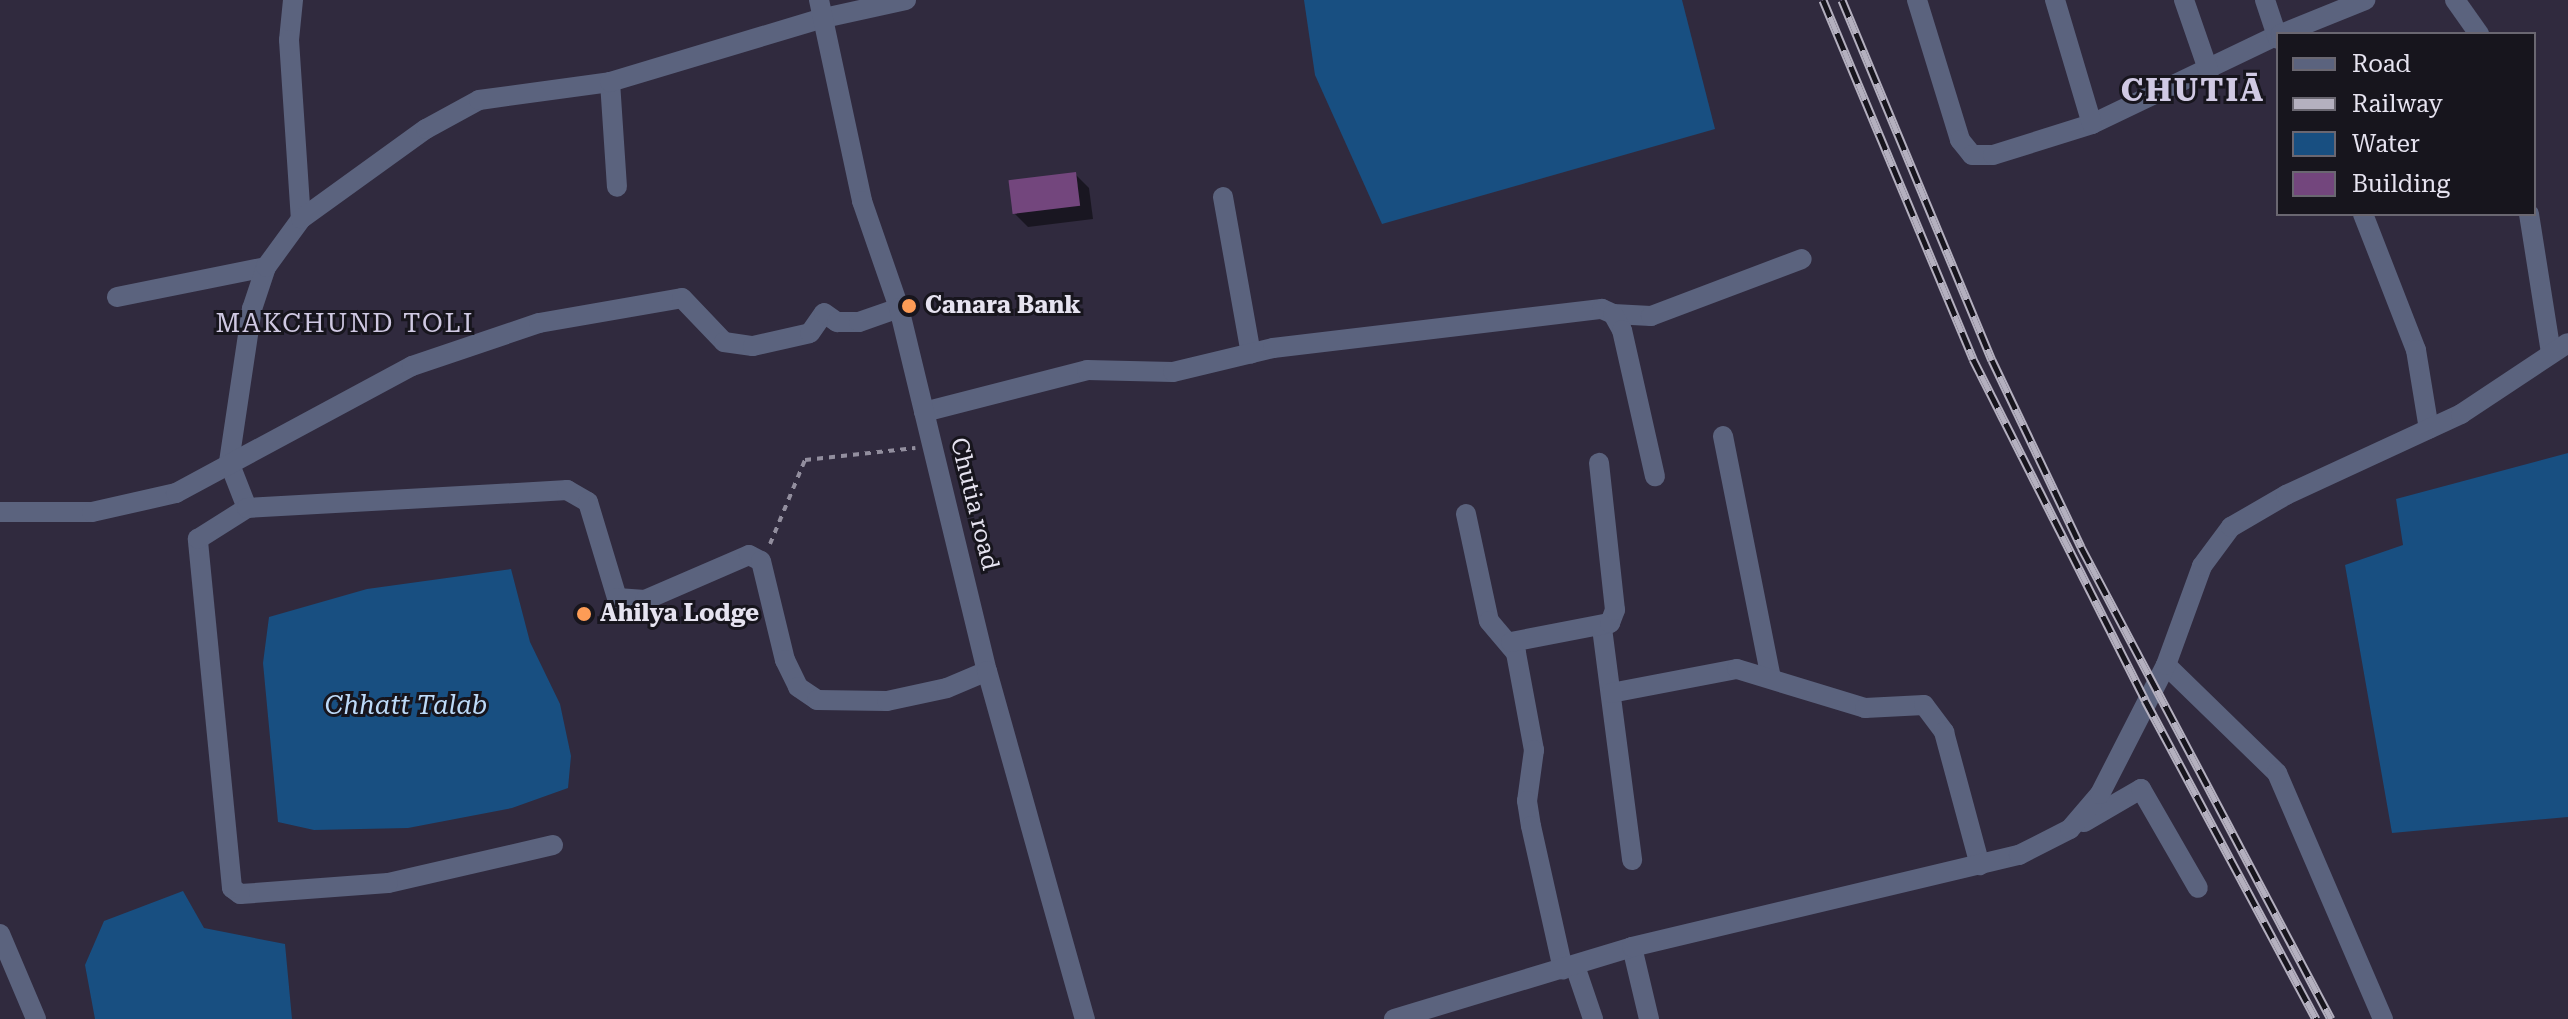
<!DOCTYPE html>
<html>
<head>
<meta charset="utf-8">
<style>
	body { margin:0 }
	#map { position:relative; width:2568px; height:1019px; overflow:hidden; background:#302a3e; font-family:"Roboto Serif",serif }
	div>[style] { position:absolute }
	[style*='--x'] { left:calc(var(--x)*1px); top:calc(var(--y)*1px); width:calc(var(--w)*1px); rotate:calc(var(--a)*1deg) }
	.water>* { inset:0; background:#184f81 }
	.shadow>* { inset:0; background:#0007 }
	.building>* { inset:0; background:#73467d; transform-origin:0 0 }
	.path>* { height:4px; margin-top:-2px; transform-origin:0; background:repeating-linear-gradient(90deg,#928e9e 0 6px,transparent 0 12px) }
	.minor>* { height:20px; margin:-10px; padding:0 10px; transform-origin:10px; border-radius:10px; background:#5b637e }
	.tertiary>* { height:20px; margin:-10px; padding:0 10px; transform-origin:10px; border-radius:10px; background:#5b637e }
	.rail>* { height:9px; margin-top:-4.5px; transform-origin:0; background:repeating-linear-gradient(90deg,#17151d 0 18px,#b4b0bf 0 36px); box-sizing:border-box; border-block:2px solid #b4b0bf }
	.dots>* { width:22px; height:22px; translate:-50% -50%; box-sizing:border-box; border:4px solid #17151d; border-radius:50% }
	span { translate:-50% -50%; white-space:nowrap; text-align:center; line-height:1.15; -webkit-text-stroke:6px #17151d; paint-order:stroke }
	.poi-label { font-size:24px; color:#e6e3f0; font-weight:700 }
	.left { translate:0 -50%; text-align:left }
	.street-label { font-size:24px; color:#e6e3f0 }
	.neighbourhood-label { font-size:26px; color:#d0c9e3; letter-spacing:2px }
	.water-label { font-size:26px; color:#bddaf8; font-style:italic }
	.district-label { font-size:32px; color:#d0c9e3; font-weight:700; letter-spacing:2px }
	.legend { position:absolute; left:2276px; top:32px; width:260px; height:184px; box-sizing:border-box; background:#17151d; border:2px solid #6a6771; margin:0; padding:10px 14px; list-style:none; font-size:24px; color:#e6e3f0 }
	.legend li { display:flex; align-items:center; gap:16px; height:40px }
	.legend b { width:40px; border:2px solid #6a6771 }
</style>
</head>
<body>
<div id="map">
	<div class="water">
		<i style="clip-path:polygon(1304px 0,1682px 0,1715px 129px,1382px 224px,1315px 75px)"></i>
		<i style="clip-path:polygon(2568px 453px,2568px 817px,2392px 833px,2345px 565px,2403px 545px,2396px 499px)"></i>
		<i style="clip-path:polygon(511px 569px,530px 642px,560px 704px,571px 756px,568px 788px,512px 808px,408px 828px,314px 830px,278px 822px,263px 663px,269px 617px,367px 589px)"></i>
		<i style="clip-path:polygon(183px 891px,204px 928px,285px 944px,292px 1019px,95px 1019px,85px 965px,104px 921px)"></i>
	</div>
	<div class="shadow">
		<i style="clip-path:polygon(1075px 174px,1089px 188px,1093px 219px,1028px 227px,1014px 213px)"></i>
	</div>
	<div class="building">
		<i style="left:1076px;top:172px;width:34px;height:68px;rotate:83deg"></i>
	</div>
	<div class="path">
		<i style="--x:770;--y:544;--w:91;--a:-67.4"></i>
		<i style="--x:805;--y:460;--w:111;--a:-6.2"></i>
	</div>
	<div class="minor">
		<i style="--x:293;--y:0;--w:40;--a:95.7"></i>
		<i style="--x:289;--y:40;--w:179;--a:86.2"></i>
		<i style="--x:1917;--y:0;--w:146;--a:72.9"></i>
		<i style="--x:1960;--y:140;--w:19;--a:51"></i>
		<i style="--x:1972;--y:155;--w:21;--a:0"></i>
		<i style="--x:1993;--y:155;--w:104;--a:-17.4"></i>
		<i style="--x:2092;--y:124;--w:206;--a:-25.6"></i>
		<i style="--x:2055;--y:0;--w:129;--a:73.4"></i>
		<i style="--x:2184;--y:0;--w:76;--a:70.9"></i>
		<i style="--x:2265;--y:0;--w:41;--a:71.6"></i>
		<i style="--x:2455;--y:0;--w:42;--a:54.8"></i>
		<i style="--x:2281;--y:34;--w:91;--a:-22"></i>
		<i style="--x:610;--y:82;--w:105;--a:86.2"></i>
		<i style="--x:1223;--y:197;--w:159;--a:79.9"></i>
		<i style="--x:2363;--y:214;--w:146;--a:68.7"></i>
		<i style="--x:2416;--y:350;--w:80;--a:80.7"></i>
		<i style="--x:2529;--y:214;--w:141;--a:81"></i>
		<i style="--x:117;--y:297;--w:152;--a:-11.4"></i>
		<i style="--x:1613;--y:314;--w:38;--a:3"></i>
		<i style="--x:1651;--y:316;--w:161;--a:-20.7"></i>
		<i style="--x:924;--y:412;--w:168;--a:-14.4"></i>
		<i style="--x:1087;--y:370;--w:86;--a:1.3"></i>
		<i style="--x:1173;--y:372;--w:103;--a:-13.5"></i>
		<i style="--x:1273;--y:348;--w:331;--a:-6.8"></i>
		<i style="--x:1602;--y:309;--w:12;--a:24"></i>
		<i style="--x:1613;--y:314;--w:18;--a:61"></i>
		<i style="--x:1622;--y:330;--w:150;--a:77.3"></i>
		<i style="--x:1723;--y:436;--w:247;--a:78.8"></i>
		<i style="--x:247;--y:508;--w:49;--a:-111.4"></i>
		<i style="--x:229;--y:462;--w:155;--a:-81.5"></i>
		<i style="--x:252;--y:309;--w:44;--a:-71.6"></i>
		<i style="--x:266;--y:267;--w:59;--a:-53.9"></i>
		<i style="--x:301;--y:219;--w:154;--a:-35.8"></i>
		<i style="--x:426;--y:129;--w:60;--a:-28.7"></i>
		<i style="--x:479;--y:100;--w:132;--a:-7.8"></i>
		<i style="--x:610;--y:82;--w:223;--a:-16.7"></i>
		<i style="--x:824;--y:18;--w:84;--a:-12.4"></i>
		<i style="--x:0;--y:512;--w:92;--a:0"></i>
		<i style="--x:92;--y:512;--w:86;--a:-12.7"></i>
		<i style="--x:176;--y:493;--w:268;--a:-28.3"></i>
		<i style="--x:412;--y:366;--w:134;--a:-18.7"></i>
		<i style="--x:539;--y:323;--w:145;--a:-9.9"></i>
		<i style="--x:682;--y:298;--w:61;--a:46.3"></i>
		<i style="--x:724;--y:342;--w:29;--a:8"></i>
		<i style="--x:753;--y:346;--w:58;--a:-12.8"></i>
		<i style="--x:810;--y:333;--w:24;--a:-55"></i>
		<i style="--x:824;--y:313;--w:16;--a:35"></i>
		<i style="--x:837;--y:322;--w:22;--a:0"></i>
		<i style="--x:859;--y:322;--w:42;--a:-19.3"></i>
		<i style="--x:1466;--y:514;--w:109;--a:77.9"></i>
		<i style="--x:1489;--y:621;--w:42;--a:49.8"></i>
		<i style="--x:1516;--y:653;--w:99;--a:79.5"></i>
		<i style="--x:1534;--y:750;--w:51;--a:97.8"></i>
		<i style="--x:1527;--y:801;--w:25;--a:81"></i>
		<i style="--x:1531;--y:826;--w:147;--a:77.4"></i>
		<i style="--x:1602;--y:628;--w:234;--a:82.6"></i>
		<i style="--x:1511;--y:642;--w:101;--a:-10.9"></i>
		<i style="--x:1610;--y:623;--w:14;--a:-69"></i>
		<i style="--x:1615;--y:610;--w:148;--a:-96.2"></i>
		<i style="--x:2166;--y:665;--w:155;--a:44.2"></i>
		<i style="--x:2277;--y:773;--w:268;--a:66.7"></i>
		<i style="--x:1611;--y:693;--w:128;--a:-10.8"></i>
		<i style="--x:1737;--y:669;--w:134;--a:16.9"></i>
		<i style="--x:1865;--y:708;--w:59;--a:-2.9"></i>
		<i style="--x:1924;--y:705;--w:34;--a:53"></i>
		<i style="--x:1944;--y:732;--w:138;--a:74.9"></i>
		<i style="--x:2084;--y:822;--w:66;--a:-30.1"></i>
		<i style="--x:2141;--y:789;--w:114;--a:60.1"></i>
		<i style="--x:553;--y:845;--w:169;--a:167"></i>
		<i style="--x:388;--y:883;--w:148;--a:175.7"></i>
		<i style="--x:240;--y:894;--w:10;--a:-143"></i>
		<i style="--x:232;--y:888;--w:351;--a:-95.6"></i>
		<i style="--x:198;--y:539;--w:58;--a:-32.3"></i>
		<i style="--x:247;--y:508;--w:321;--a:-3.2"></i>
		<i style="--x:567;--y:490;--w:24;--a:30"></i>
		<i style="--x:588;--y:502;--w:100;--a:73.2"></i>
		<i style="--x:617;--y:598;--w:28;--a:4"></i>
		<i style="--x:645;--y:600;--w:113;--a:-23.4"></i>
		<i style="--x:749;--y:555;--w:13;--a:27"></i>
		<i style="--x:761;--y:561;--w:102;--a:76.4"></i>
		<i style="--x:785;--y:660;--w:30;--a:64"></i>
		<i style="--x:798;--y:687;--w:23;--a:34"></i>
		<i style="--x:817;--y:700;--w:70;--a:0.8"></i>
		<i style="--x:887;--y:701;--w:61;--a:-12.2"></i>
		<i style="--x:947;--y:688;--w:43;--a:-23"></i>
		<i style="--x:1632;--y:947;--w:74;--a:76.7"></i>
		<i style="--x:1575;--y:966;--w:56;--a:71.2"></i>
		<i style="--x:1394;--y:1019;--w:249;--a:-16.8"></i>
		<i style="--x:1632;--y:947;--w:398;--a:-13.4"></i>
		<i style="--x:2019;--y:855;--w:57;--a:-27"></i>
		<i style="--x:2070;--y:829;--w:46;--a:-49.4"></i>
		<i style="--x:2100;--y:794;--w:145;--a:-62.9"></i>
		<i style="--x:2166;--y:665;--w:105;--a:-70"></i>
		<i style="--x:2202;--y:566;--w:49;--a:-53.4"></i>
		<i style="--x:2231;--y:527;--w:64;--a:-30.2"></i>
		<i style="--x:2286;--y:495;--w:193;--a:-24.8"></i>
		<i style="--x:2461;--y:414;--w:128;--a:-33.6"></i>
	</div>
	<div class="tertiary">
		<i style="--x:819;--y:0;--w:206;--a:77.9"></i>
		<i style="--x:862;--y:201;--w:113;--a:70.9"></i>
		<i style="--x:899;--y:308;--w:374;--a:76.4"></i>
		<i style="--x:987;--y:671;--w:362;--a:74.3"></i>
		<i style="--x:0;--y:934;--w:92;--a:67"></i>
	</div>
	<div class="rail">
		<i style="--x:1823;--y:0;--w:389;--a:67.3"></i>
		<i style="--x:1973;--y:359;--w:382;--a:63.2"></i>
		<i style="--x:2145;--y:700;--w:362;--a:61.8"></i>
		<i style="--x:1842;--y:0;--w:390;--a:67.4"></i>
		<i style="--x:1992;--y:360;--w:207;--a:64.5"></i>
		<i style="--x:2081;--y:547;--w:534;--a:62.09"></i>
	</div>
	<div class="dots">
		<i style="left:909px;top:306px;background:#fd9c56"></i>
		<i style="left:584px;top:614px;background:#fd9c56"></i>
	</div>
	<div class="poi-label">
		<span class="left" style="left:925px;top:306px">Canara Bank</span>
		<span class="left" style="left:600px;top:614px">Ahilya Lodge</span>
	</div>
	<div class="street-label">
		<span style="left:974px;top:504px;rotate:76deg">Chutia road</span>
	</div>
	<div class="neighbourhood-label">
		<span style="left:345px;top:324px">MAKCHUND TOLI</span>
	</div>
	<div class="water-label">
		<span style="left:406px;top:706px">Chhatt Talab</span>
	</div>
	<div class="district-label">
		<span style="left:2193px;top:90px">CHUTIĀ</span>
	</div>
	<ul class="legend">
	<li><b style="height:10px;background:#5b637e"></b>Road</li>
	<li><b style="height:10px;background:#b4b0bf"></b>Railway</li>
	<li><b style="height:22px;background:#184f81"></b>Water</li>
	<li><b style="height:22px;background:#73467d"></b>Building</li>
	</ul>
</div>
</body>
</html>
